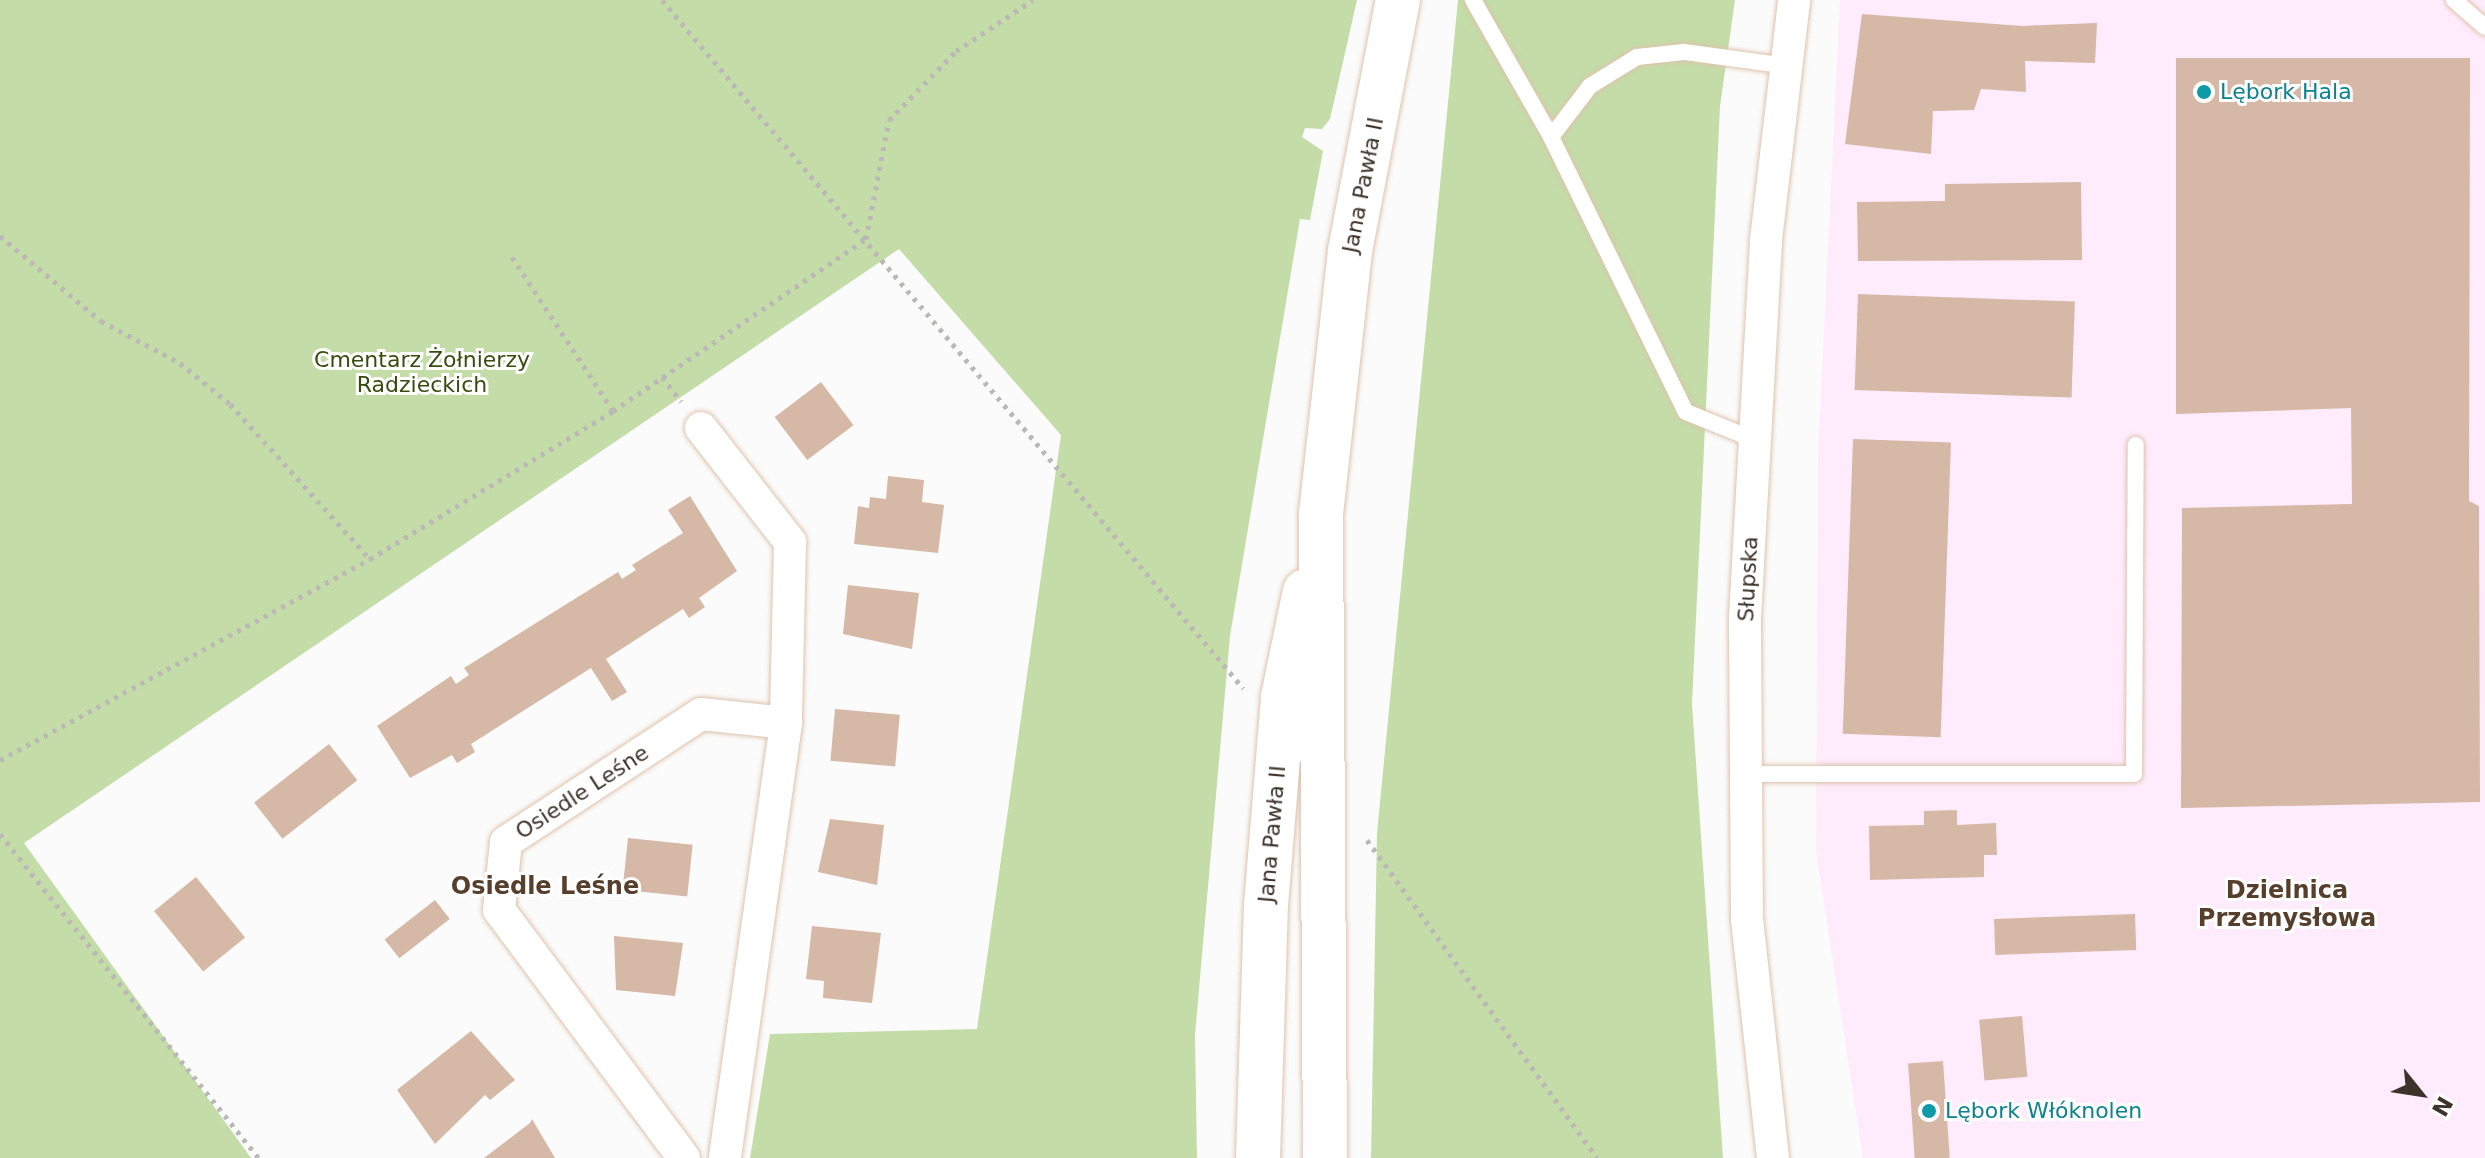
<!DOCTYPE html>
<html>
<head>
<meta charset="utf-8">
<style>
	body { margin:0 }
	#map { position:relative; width:2485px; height:1158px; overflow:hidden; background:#fbfbfb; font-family:"DejaVu Sans",sans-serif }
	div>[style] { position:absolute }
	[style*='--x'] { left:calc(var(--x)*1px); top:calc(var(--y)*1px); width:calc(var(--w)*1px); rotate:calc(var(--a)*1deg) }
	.industrial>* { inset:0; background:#feebfc }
	.green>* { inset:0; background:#c4dca8 }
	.building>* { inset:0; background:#d6b8a6; transform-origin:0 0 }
	.path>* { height:5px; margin-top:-2.5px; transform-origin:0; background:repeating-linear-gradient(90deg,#bbb8b5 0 4px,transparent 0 10px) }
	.roads { filter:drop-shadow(0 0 2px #dec3ad) drop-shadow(0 0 2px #dec3ad) }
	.lane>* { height:16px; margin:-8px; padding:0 8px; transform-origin:8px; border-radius:8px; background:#fff }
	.street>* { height:32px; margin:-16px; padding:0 16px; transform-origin:16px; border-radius:16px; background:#fff }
	.secondary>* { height:44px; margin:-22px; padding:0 22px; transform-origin:22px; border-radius:22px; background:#fff }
	.dots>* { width:22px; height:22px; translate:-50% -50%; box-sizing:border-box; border:4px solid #fff; border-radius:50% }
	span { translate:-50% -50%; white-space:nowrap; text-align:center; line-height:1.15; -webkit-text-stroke:6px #fff; paint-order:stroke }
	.culture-label { font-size:22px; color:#0d838f }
	.left { translate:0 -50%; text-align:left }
	.street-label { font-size:22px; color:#3d332a }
	.park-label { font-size:22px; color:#374d0f }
	.neighbourhood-label { font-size:24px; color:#56402d; font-weight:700 }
	.north { position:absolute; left:2381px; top:1054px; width:80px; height:80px; -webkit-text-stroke:6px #fff; paint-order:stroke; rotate:120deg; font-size:22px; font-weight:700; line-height:32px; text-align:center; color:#3d332a }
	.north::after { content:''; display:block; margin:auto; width:28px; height:36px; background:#3d332a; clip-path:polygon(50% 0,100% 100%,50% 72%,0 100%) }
</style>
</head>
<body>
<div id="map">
	<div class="industrial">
		<i style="clip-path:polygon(1840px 0,2485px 0,2485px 1158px,1863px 1158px,1816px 851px,1818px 456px)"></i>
	</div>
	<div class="green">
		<i style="clip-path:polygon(0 0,1357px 0,1330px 119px,1322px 129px,1305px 128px,1302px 137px,1323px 151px,1310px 220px,1300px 219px,1230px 636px,1195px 1035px,1197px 1158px,750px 1158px,770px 1034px,977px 1029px,1061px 435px,899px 249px,24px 843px,251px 1158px,0 1158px)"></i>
		<i style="clip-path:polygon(1458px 0,1735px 0,1720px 106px,1692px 704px,1723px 1158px,1371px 1158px,1377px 833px)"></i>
	</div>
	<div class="building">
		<i style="clip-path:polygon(1862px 14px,2022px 26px,2097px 23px,2095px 63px,2025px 61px,2026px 92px,1981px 89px,1974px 110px,1933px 111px,1931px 154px,1845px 144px)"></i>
		<i style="clip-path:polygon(2176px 58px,2470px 58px,2469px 501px,2479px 506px,2480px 802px,2181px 808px,2182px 508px,2352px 504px,2351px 408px,2176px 414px)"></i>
		<i style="clip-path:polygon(2081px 182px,2082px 260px,1858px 261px,1857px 202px,1945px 201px,1945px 184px)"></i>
		<i style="left:1858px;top:294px;width:217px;height:96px;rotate:2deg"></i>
		<i style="left:821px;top:382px;width:54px;height:58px;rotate:53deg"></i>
		<i style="left:1853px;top:439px;width:98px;height:295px;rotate:2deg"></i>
		<i style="clip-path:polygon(888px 476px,924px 480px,922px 502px,944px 505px,938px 553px,854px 544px,858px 506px,869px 508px,870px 497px,886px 499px)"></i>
		<i style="clip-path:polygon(690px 496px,737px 571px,699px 598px,705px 607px,689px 618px,683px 609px,606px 659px,627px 692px,612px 701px,591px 668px,471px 744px,475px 752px,457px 763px,452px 755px,410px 778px,377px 726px,451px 676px,456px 684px,469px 675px,464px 668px,618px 572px,622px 579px,636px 570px,632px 565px,683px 533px,668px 510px)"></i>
		<i style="clip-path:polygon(848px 585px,919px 593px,912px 649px,843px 634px)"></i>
		<i style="left:835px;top:709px;width:65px;height:52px;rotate:5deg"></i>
		<i style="left:329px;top:744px;width:46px;height:95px;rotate:52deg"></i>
		<i style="clip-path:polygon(1957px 810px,1957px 825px,1996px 823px,1997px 855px,1984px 855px,1984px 877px,1870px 880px,1869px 826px,1924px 825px,1924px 811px)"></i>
		<i style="clip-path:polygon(830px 819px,884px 825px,877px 885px,818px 872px)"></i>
		<i style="left:628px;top:838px;width:65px;height:52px;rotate:6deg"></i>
		<i style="left:196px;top:877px;width:78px;height:54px;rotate:51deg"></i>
		<i style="left:435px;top:900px;width:24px;height:64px;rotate:52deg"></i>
		<i style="left:2135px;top:914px;width:36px;height:141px;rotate:88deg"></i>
		<i style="clip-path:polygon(812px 926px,881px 933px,872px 1003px,823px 998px,824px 981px,806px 979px)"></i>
		<i style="clip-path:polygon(614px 936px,683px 943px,675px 996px,616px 990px)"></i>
		<i style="left:2022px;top:1016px;width:61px;height:43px;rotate:85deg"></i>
		<i style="clip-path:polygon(471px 1031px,515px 1080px,490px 1100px,485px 1095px,435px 1144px,397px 1090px)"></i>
		<i style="left:1943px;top:1061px;width:97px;height:35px;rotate:86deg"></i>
		<i style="clip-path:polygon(532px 1119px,555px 1158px,484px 1158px,530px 1123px)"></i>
	</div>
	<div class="path">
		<i style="--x:662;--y:0;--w:901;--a:49.82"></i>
		<i style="--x:0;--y:236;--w:132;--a:40.1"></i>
		<i style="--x:101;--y:321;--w:89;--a:28"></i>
		<i style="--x:180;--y:363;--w:65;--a:39.4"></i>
		<i style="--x:230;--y:404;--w:209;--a:47.9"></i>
		<i style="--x:512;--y:257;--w:184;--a:56.7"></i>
		<i style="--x:662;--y:377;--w:31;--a:52"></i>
		<i style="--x:0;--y:760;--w:421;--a:-28.5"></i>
		<i style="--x:370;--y:559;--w:285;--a:-31.3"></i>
		<i style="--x:613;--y:411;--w:306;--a:-34.2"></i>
		<i style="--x:866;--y:239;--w:121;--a:-79.1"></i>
		<i style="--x:889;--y:120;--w:96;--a:-45.8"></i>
		<i style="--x:956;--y:51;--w:92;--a:-33.5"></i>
		<i style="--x:0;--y:834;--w:415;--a:51.4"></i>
		<i style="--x:1367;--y:840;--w:392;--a:54.1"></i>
	</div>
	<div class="roads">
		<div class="lane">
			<i style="--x:1473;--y:0;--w:158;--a:60.3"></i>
			<i style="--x:1551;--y:137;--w:306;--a:63.9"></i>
			<i style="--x:1686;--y:412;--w:74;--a:22.1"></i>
			<i style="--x:2454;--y:0;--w:41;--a:41.1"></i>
			<i style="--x:1551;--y:137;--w:64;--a:-52.6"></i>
			<i style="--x:1590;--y:86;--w:55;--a:-31.7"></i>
			<i style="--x:1637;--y:57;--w:47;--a:-6.1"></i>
			<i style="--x:1684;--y:52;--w:105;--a:7.7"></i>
			<i style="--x:1746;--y:774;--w:388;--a:0"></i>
			<i style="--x:2134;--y:774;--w:329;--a:-89.7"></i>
		</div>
		<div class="street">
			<i style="--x:701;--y:428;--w:145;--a:52"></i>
			<i style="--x:790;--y:542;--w:181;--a:91.3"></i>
			<i style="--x:684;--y:1158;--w:309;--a:-126.7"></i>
			<i style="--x:499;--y:910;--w:68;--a:-84.1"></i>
			<i style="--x:506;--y:842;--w:233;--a:-33.3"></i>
			<i style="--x:701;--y:714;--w:85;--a:6"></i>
			<i style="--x:786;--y:723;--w:439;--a:98"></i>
			<i style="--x:1773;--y:1158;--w:240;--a:-96.2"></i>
			<i style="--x:1747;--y:919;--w:301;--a:-90.4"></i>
			<i style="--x:1745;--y:618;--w:379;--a:-86.8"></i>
			<i style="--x:1766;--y:240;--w:242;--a:-83.3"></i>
		</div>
		<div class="secondary">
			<i style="--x:1258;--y:1158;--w:253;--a:-88.2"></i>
			<i style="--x:1266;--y:905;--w:209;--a:-85.3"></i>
			<i style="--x:1283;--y:697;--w:108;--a:-78.3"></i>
			<i style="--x:1325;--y:1158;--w:644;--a:-90.36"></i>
			<i style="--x:1321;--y:514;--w:265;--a:-83.7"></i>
			<i style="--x:1350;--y:251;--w:256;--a:-79.2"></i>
		</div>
	</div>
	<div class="dots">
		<i style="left:2204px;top:92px;background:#0f9aa8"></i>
		<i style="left:1929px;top:1111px;background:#0f9aa8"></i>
	</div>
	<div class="culture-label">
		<span class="left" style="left:2220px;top:92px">Lębork Hala</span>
		<span class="left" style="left:1945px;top:1111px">Lębork Włóknolen</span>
	</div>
	<div class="street-label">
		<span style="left:1363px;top:185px;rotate:-79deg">Jana Pawła II</span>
		<span style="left:1748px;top:579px;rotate:-87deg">Słupska</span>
		<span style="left:582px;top:792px;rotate:-33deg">Osiedle Leśne</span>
		<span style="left:1272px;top:834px;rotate:-85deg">Jana Pawła II</span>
	</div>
	<div class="park-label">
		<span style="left:422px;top:372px">Cmentarz Żołnierzy<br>Radzieckich</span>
	</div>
	<div class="neighbourhood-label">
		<span style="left:545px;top:887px">Osiedle Leśne</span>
		<span style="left:2287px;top:905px">Dzielnica<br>Przemysłowa</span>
	</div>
	<div class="north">N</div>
</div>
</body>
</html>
